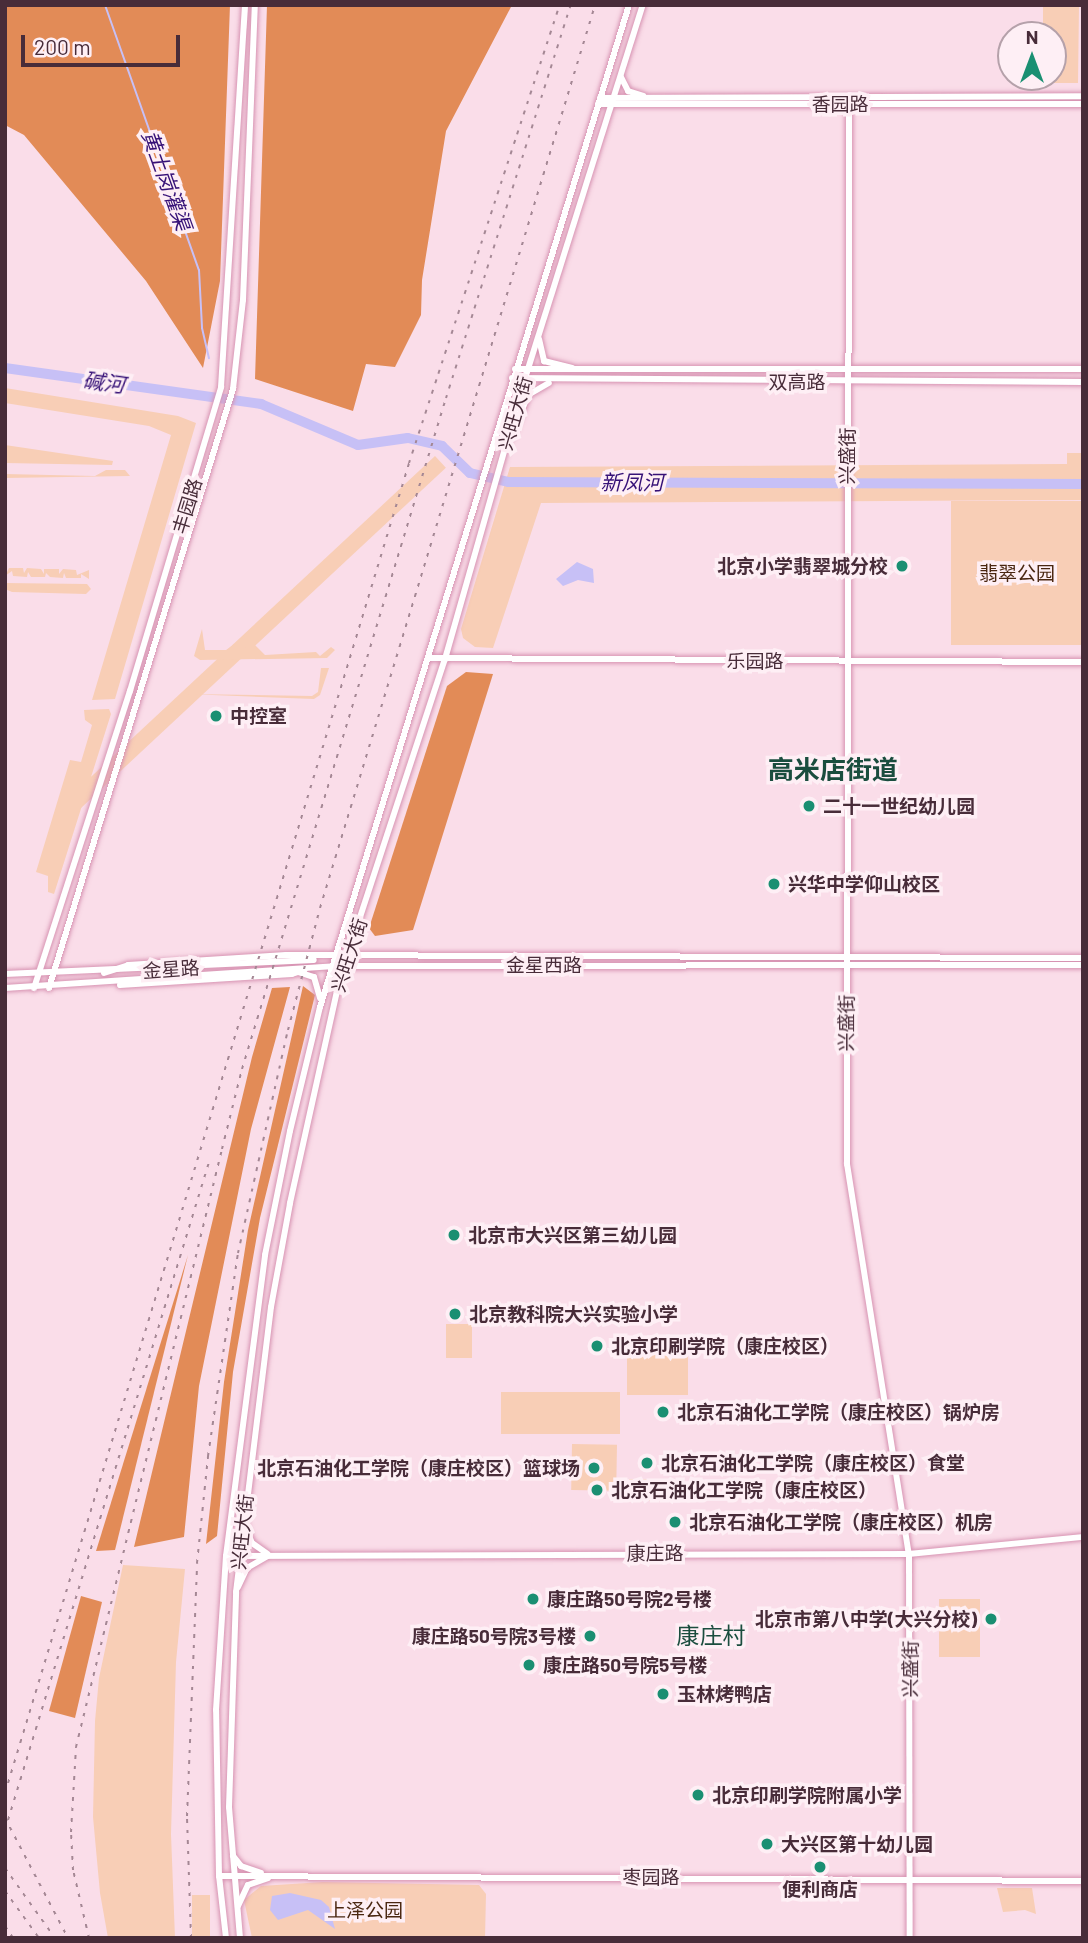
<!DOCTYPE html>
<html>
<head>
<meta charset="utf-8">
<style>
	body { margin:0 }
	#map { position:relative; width:1088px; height:1943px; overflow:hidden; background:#fadde9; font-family:Barlow,"Noto Sans SC",sans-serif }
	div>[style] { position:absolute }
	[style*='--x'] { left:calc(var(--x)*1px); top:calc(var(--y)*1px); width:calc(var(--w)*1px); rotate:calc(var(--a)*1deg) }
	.green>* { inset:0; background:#f8ceb6; transform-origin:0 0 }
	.forest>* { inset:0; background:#e28b57 }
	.water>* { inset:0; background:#c7c0f6 }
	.stream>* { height:2px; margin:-1px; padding:0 1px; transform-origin:1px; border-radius:1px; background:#c7c0f6 }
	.river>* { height:10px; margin:-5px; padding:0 5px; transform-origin:5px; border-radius:5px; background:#c7c0f6 }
	.roads { filter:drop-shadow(0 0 2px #d793b2) drop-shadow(0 0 2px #d793b2) }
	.secondary>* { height:6px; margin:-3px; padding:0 3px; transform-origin:3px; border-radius:3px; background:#fff }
	.primary>* { height:6px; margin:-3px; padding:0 3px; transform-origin:3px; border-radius:3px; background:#fff }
	.rail>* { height:2px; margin-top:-1px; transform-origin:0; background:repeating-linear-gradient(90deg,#a48794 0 3.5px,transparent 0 10.5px) }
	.dots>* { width:19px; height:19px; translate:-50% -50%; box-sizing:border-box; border:4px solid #feeff5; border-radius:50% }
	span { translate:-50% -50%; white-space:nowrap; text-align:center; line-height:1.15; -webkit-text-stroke:7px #feeff5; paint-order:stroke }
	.street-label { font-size:19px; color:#482c39 }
	.poi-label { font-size:19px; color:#482c39; font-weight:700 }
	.right { translate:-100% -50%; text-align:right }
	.left { translate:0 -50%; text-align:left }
	.park-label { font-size:19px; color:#4a2711 }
	.water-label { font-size:21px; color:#361177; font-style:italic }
	.quarter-label { font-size:23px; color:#1a4d3e }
	.district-label { font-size:26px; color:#1a4d3e; font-weight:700 }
	.frame { position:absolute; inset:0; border:7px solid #482c39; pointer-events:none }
	.north { position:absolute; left:997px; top:21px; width:70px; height:70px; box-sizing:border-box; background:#feeff5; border:2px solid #b5a1aa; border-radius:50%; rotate:0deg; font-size:19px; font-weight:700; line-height:28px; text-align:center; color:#482c39 }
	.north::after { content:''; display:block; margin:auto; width:24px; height:32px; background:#1a8f72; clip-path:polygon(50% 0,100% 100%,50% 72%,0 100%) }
	.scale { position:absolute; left:21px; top:35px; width:159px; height:32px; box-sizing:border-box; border:4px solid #482c39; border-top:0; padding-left:9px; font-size:21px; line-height:24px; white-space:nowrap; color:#482c39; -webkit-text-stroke:5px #feeff5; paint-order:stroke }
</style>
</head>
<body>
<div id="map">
	<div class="green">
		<i style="clip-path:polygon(1043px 5px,1079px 6px,1078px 83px,1043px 83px,1043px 77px,1053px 77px,1053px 35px,1043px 35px)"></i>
		<i style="clip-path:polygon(5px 388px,178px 416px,196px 423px,115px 699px,92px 700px,171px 435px,149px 426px,5px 403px)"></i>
		<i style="clip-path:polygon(5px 445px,113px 461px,112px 465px,5px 463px)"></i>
		<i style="clip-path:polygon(1067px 453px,1083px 453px,1083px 500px,541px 503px,493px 648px,475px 647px,463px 638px,461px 629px,510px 467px,1067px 464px)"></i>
		<i style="left:435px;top:456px;width:16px;height:511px;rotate:47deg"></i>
		<i style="clip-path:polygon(106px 470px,125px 470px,130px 476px,5px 478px,5px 474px,95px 476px)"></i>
		<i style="left:951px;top:501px;width:132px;height:144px"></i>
		<i style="clip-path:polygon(9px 568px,23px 568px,24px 573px,27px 568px,41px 569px,44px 574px,44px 569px,59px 569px,59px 574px,63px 569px,76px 570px,77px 575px,89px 570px,89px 579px,81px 574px,81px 578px,66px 578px,64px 573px,63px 578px,50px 577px,46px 573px,45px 577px,31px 577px,28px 572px,27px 577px,13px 576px,12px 571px,5px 576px)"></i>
		<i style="clip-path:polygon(5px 583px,87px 584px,91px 589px,86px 594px,12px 592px,5px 589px)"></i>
		<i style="clip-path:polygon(202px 629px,205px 650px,226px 650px,236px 643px,242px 649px,255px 645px,265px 655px,316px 652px,320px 656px,331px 647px,335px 650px,327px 658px,200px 660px,194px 656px)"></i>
		<i style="clip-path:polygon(321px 668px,329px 668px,320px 695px,314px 699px,187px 694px,312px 696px,318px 692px)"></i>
		<i style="clip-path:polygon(109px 709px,111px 714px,54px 894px,48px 892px,48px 876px,36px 872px,70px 760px,81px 762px,92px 725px,85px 720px,84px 710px)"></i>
		<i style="left:446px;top:1324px;width:26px;height:34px"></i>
		<i style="left:627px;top:1345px;width:61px;height:50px"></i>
		<i style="left:501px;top:1392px;width:119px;height:42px"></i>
		<i style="left:572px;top:1444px;width:45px;height:46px;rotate:1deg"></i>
		<i style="clip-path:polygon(629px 1479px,652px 1479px,657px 1496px,653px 1501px,629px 1499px)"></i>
		<i style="clip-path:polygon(123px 1565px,185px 1569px,176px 1662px,171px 1834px,175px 1938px,108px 1938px,100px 1893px,93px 1817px,95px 1721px,99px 1678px)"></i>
		<i style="left:939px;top:1599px;width:41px;height:58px"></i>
		<i style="clip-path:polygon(323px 1882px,479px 1885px,486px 1894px,485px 1938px,252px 1938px,244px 1900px,261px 1886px)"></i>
		<i style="clip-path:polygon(997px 1888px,1032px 1888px,1036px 1914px,1025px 1910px,1003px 1912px)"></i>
		<i style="left:192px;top:1895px;width:18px;height:43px"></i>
	</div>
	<div class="forest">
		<i style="clip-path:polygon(5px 5px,230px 5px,220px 281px,203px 368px,146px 281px,24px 135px,5px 125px)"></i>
		<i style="clip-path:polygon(267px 5px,512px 5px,446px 131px,422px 280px,421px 315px,395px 367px,366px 364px,353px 411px,255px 379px)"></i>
		<i style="clip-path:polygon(466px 672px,493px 674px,413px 930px,375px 936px,369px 928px,447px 686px)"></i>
		<i style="clip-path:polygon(303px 986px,315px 995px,260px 1218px,233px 1372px,217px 1536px,206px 1544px,224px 1382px,248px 1230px)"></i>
		<i style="clip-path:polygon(290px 987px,251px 1129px,199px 1386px,184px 1537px,134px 1547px,252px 1057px,272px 988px)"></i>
		<i style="clip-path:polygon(188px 1255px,115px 1550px,96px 1551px)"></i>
		<i style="clip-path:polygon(81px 1596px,102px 1602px,75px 1718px,49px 1711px)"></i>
	</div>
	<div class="water">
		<i style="clip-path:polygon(577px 562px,593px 569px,594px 583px,578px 580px,563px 586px,556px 579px)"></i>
		<i style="clip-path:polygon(290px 1893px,321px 1900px,329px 1907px,335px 1929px,308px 1910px,278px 1920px,270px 1910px,272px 1896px)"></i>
	</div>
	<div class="stream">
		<i style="--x:105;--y:5;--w:281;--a:70.5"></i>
		<i style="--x:199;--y:270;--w:58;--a:87"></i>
		<i style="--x:202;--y:328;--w:31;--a:77"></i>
	</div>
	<div class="river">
		<i style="--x:5;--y:368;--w:259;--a:8"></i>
		<i style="--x:261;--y:404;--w:105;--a:22.9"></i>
		<i style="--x:358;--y:445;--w:50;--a:-8"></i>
		<i style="--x:408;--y:438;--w:35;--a:13"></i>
		<i style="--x:442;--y:446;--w:39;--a:44"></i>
		<i style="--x:470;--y:473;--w:39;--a:13"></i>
		<i style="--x:508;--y:482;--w:575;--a:0.2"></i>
	</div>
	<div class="roads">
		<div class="secondary">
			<i style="--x:621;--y:77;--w:16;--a:63"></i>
			<i style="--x:628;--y:91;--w:16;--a:18"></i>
			<i style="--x:600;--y:98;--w:483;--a:-0.2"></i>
			<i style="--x:598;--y:104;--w:485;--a:0"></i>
			<i style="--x:849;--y:104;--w:1060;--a:90.11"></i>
			<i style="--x:847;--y:1164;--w:395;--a:81"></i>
			<i style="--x:909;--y:1554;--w:384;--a:89.9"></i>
			<i style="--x:539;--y:339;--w:23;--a:77"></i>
			<i style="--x:544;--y:361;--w:29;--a:14"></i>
			<i style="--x:515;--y:369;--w:568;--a:0"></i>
			<i style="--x:512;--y:378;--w:571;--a:0.4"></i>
			<i style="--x:511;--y:436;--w:44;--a:-67.5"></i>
			<i style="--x:528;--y:395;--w:24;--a:-30"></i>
			<i style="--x:428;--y:658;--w:655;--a:0.35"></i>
			<i style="--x:295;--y:971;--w:20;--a:18"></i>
			<i style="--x:314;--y:977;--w:22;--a:74"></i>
			<i style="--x:245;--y:1526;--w:18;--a:68"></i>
			<i style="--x:252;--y:1543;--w:19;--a:35"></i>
			<i style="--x:226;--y:1556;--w:683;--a:-0.17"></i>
			<i style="--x:909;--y:1554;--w:175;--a:-5.6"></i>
			<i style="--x:238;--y:1587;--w:21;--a:-65"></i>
			<i style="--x:247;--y:1568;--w:24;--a:-30"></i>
			<i style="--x:233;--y:1856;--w:13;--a:51"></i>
			<i style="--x:241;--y:1866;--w:21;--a:19"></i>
			<i style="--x:219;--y:1876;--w:864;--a:0.33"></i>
			<i style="--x:238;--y:1906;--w:23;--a:-65"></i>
			<i style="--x:248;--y:1885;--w:21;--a:-19"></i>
			<i style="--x:226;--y:1938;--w:62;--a:-96.4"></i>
			<i style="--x:219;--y:1876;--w:166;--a:-91"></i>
			<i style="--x:216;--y:1710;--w:154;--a:-86.3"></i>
			<i style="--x:226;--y:1556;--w:304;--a:-82.6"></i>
			<i style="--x:265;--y:1255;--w:126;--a:-78.6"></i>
			<i style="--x:290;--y:1131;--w:128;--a:-76.4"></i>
			<i style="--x:320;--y:1007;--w:1049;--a:-72.86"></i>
			<i style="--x:240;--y:1938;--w:131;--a:-94.8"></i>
			<i style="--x:229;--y:1807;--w:215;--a:-88.1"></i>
			<i style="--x:236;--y:1592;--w:287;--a:-83"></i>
			<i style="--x:271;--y:1307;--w:106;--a:-79.6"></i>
			<i style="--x:290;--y:1203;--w:230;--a:-77.5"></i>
			<i style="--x:340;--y:978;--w:336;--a:-71.8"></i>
			<i style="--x:445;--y:659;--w:298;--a:-74.1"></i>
			<i style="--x:527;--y:372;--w:385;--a:-72.5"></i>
		</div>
		<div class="primary">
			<i style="--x:104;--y:973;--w:25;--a:-18"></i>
			<i style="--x:128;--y:965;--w:158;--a:-3.6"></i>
			<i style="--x:286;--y:955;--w:797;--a:0.22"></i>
			<i style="--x:5;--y:974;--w:309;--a:-2.6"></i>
			<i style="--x:120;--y:985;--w:172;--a:-3.7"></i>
			<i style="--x:292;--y:974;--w:13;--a:-18"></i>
			<i style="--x:5;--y:988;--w:330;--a:-3.8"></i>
			<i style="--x:334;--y:966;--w:749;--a:-0.08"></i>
			<i style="--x:34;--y:988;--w:312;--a:-72.1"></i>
			<i style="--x:130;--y:691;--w:317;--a:-73.3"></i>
			<i style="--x:221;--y:387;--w:383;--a:-86.4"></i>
			<i style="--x:49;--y:988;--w:627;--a:-72.92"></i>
			<i style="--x:233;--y:389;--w:90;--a:-83.6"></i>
			<i style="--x:243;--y:300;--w:295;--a:-87.7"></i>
		</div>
	</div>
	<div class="rail">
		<i style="--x:5;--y:1793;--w:1390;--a:-73.1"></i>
		<i style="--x:409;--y:463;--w:482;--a:-71.8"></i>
		<i style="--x:5;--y:1818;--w:136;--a:62.3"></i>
		<i style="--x:5;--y:1830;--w:698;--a:-73.02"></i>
		<i style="--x:5;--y:1868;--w:86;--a:54.5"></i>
		<i style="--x:5;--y:1891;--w:58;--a:54.1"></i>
		<i style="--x:5;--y:1926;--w:14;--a:56"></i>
		<i style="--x:89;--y:1938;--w:70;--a:-103.2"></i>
		<i style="--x:73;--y:1870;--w:38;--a:-93"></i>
		<i style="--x:71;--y:1832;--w:85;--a:-86.6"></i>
		<i style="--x:76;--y:1747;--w:616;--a:-76.28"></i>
		<i style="--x:222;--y:1149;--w:82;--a:-76"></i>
		<i style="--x:242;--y:1069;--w:701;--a:-73.09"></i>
		<i style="--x:446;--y:398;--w:412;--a:-72.4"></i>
		<i style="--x:191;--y:1938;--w:122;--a:-91.9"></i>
		<i style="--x:187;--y:1816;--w:253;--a:-87.7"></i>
		<i style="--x:197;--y:1563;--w:108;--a:-84.1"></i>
		<i style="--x:208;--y:1456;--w:205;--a:-81.6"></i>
		<i style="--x:238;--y:1253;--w:229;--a:-77.4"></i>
		<i style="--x:288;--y:1030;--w:126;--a:-75.3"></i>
		<i style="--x:320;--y:908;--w:944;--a:-73.06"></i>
	</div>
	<div class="dots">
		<i style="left:902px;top:566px;background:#1a8f72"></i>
		<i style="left:216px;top:716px;background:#1a8f72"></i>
		<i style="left:809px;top:806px;background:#1a8f72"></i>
		<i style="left:774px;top:884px;background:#1a8f72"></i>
		<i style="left:454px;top:1235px;background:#1a8f72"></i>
		<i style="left:455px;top:1314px;background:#1a8f72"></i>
		<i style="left:597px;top:1346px;background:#1a8f72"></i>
		<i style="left:663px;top:1412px;background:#1a8f72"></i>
		<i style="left:647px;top:1463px;background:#1a8f72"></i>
		<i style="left:594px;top:1468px;background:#1a8f72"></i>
		<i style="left:597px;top:1490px;background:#1a8f72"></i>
		<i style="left:675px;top:1522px;background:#1a8f72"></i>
		<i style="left:533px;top:1599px;background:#1a8f72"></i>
		<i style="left:991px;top:1619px;background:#1a8f72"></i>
		<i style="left:590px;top:1636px;background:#1a8f72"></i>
		<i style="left:529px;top:1665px;background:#1a8f72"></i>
		<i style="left:663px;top:1694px;background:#1a8f72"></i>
		<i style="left:698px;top:1795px;background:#1a8f72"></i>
		<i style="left:767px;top:1844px;background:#1a8f72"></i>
		<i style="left:820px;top:1867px;background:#1a8f72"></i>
	</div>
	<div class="street-label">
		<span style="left:840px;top:104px">香园路</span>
		<span style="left:797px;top:382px">双高路</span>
		<span style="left:515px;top:413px;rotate:-74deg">兴旺大街</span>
		<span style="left:847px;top:456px;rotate:-90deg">兴盛街</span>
		<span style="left:187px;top:506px;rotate:-73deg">丰园路</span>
		<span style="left:755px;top:661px">乐园路</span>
		<span style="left:349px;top:955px;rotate:-72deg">兴旺大街</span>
		<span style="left:544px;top:965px">金星西路</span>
		<span style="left:171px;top:969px;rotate:-4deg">金星路</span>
		<span style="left:846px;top:1023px;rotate:-90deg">兴盛街</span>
		<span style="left:242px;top:1532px;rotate:-84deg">兴旺大街</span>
		<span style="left:655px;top:1553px">康庄路</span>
		<span style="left:910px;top:1669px;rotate:-90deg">兴盛街</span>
		<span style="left:651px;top:1877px">枣园路</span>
	</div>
	<div class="poi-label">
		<span class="right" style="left:888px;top:566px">北京小学翡翠城分校</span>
		<span class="left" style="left:230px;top:716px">中控室</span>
		<span class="left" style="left:823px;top:806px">二十一世纪幼儿园</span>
		<span class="left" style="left:788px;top:884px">兴华中学仰山校区</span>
		<span class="left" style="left:468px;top:1235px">北京市大兴区第三幼儿园</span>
		<span class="left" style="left:469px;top:1314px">北京教科院大兴实验小学</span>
		<span class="left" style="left:611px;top:1346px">北京印刷学院（康庄校区）</span>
		<span class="left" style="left:677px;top:1412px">北京石油化工学院（康庄校区）锅炉房</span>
		<span class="left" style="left:661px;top:1463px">北京石油化工学院（康庄校区）食堂</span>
		<span class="right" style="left:580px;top:1468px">北京石油化工学院（康庄校区）篮球场</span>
		<span class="left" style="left:611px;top:1490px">北京石油化工学院（康庄校区）</span>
		<span class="left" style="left:689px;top:1522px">北京石油化工学院（康庄校区）机房</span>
		<span class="left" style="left:547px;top:1599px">康庄路50号院2号楼</span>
		<span class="right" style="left:977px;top:1619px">北京市第八中学(大兴分校)</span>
		<span class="right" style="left:576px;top:1636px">康庄路50号院3号楼</span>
		<span class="left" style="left:543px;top:1665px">康庄路50号院5号楼</span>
		<span class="left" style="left:677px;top:1694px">玉林烤鸭店</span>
		<span class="left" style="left:712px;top:1795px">北京印刷学院附属小学</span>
		<span class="left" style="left:781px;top:1844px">大兴区第十幼儿园</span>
		<span style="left:820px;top:1889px">便利商店</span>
	</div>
	<div class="park-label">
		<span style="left:1017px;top:573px">翡翠公园</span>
		<span style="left:365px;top:1910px">上泽公园</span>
	</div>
	<div class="water-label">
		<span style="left:167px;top:180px;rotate:70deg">黄土岗灌渠</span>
		<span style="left:104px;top:382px;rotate:8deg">碱河</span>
		<span style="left:632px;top:482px">新凤河</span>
	</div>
	<div class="quarter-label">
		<span style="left:711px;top:1635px">康庄村</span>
	</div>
	<div class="district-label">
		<span style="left:833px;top:769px">高米店街道</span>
	</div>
	<div class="frame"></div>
	<div class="north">N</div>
	<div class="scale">200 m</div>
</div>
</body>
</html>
